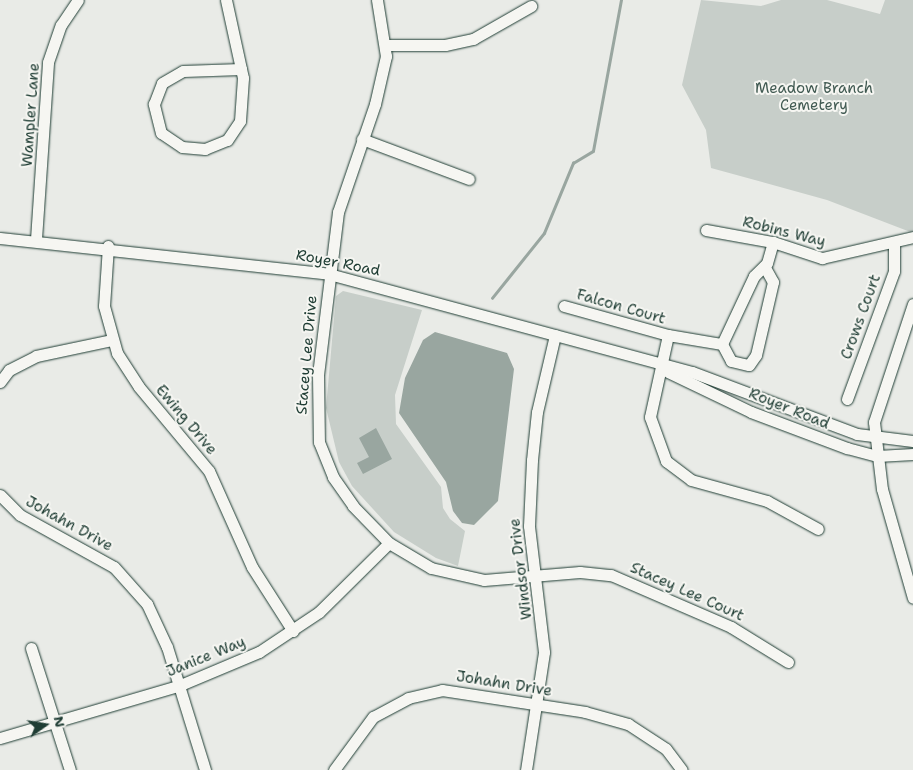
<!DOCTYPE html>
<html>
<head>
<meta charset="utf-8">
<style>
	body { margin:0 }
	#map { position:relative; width:913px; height:770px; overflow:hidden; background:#e9ebe7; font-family:"Shantell Sans",sans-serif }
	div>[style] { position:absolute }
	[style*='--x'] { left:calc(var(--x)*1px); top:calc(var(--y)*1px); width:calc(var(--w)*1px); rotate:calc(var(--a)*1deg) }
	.green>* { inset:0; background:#c7cec9 }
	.water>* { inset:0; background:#99a6a0 }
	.stream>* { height:2.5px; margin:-1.25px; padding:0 1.25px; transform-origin:1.25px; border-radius:1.25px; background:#99a6a0 }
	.roads { filter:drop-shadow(0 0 1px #1f3d34) drop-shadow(0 0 1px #1f3d34) }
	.minor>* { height:11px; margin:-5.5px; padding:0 5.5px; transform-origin:5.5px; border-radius:5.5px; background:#f6f6f2 }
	span { translate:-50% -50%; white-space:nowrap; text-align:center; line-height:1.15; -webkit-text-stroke:4px #f6f6f2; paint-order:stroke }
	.park-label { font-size:15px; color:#415a52 }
	.street-label { font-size:15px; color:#1f3d34 }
	.north { position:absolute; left:20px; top:700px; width:50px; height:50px; -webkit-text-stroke:4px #f6f6f2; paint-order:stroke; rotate:77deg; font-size:14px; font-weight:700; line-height:20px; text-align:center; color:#1f3d34 }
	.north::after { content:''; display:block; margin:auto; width:18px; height:22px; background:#1f3d34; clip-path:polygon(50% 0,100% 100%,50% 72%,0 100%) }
</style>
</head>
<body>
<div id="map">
	<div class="green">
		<i style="clip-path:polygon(701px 0,761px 6px,781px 0,827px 0,880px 14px,885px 0,913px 0,913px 233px,827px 200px,711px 168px,706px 130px,682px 85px)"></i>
		<i style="clip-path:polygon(343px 291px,422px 310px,395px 395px,396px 424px,441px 487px,443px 508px,450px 519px,465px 531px,458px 566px,436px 558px,394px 532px,352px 486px,339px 462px,326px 408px,336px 296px)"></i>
	</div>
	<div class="water">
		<i style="clip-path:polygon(435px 332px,507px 353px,514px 369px,498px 501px,474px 525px,462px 523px,453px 511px,446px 482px,399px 413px,405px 378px,423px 340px)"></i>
		<i style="clip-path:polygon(376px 428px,392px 459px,363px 474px,357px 463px,369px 457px,359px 438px)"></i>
	</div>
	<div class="stream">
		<i style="--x:492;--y:298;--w:83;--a:-51.3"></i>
		<i style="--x:544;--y:233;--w:76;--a:-67.5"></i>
		<i style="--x:573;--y:163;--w:23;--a:-31"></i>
		<i style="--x:593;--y:151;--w:154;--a:-79.5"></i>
	</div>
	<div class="roads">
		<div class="minor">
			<i style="--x:226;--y:0;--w:71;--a:77.7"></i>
			<i style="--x:241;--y:69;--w:9;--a:77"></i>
			<i style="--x:243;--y:78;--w:43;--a:94"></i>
			<i style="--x:240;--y:121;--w:23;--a:124"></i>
			<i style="--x:227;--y:140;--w:24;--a:158"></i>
			<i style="--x:205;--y:149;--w:23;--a:-175"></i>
			<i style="--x:182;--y:147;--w:25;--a:-146"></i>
			<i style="--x:161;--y:133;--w:30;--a:-104"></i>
			<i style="--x:154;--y:104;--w:22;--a:-69"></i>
			<i style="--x:162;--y:83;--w:24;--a:-30"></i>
			<i style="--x:183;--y:71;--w:58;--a:-2"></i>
			<i style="--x:377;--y:0;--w:57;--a:80.9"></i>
			<i style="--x:386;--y:56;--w:49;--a:102.9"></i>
			<i style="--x:375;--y:104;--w:114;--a:108.9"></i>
			<i style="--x:338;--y:212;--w:163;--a:97"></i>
			<i style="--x:318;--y:374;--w:68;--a:89.2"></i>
			<i style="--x:319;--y:442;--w:38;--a:68"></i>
			<i style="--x:333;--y:477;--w:35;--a:55"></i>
			<i style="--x:353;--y:506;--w:52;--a:45.8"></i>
			<i style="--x:389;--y:543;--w:49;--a:30.8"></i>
			<i style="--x:431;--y:568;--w:54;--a:12.8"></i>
			<i style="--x:484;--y:580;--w:96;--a:-4.8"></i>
			<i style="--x:580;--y:572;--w:31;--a:6"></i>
			<i style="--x:611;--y:575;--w:131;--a:23.4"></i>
			<i style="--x:731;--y:627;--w:67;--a:31.6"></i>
			<i style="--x:387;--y:45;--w:58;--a:0"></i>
			<i style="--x:445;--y:45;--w:29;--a:-12"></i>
			<i style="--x:473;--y:39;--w:67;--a:-29.6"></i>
			<i style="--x:362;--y:139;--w:114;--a:20.5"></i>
			<i style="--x:706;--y:230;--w:68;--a:10.2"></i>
			<i style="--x:773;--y:242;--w:52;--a:18.1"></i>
			<i style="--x:822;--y:258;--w:93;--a:-13"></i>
			<i style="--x:0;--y:238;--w:331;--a:6.2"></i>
			<i style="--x:329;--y:274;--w:376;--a:15.1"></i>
			<i style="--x:692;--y:372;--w:176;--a:20.6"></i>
			<i style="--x:857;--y:434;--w:56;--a:7.1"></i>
			<i style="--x:36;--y:239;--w:177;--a:-86.1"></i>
			<i style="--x:48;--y:62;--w:39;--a:-71"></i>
			<i style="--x:61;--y:25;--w:30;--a:-56"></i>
			<i style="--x:108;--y:246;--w:60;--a:93.8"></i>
			<i style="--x:104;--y:306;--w:49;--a:74.5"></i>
			<i style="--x:117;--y:353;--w:40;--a:57.1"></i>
			<i style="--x:139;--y:387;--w:109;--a:50.2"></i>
			<i style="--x:209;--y:471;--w:105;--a:65.9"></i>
			<i style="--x:252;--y:567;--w:76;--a:57.4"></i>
			<i style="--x:913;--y:304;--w:124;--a:108.3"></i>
			<i style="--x:874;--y:422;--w:67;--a:83.2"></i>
			<i style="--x:882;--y:489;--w:113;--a:74.1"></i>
			<i style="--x:564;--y:306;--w:108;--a:15.6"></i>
			<i style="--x:668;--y:335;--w:55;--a:9.5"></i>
			<i style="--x:722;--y:344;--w:75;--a:-64.8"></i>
			<i style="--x:754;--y:276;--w:18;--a:-45"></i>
			<i style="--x:767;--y:263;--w:22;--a:-74"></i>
			<i style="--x:668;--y:335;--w:84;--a:102.4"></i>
			<i style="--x:650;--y:417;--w:47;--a:70"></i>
			<i style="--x:666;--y:461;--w:31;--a:37"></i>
			<i style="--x:691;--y:480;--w:79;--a:15.4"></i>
			<i style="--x:767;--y:501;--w:58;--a:28.8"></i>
			<i style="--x:722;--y:344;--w:19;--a:62"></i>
			<i style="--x:731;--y:361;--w:18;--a:13"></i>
			<i style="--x:749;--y:365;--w:12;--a:-55"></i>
			<i style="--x:756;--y:355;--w:75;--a:-76.9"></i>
			<i style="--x:773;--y:282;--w:18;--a:-119"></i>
			<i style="--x:668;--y:372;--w:92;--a:25.7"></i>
			<i style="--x:751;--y:412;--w:103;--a:20.6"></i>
			<i style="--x:847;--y:448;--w:31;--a:15"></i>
			<i style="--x:877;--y:456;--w:36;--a:-3"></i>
			<i style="--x:0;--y:382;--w:15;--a:-53"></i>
			<i style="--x:9;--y:370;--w:30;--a:-27"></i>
			<i style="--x:36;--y:356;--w:78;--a:-11.9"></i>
			<i style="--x:847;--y:399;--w:136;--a:-69.8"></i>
			<i style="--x:894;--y:271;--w:28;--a:-90"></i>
			<i style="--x:0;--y:495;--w:28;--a:45"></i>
			<i style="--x:20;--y:515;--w:107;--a:29"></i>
			<i style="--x:114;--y:567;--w:50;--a:48.3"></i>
			<i style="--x:147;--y:604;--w:47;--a:65.1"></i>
			<i style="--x:167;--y:647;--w:129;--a:72.8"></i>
			<i style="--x:31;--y:648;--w:128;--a:72.3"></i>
			<i style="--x:0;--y:738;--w:185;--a:-16.3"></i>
			<i style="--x:178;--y:686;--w:88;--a:-22.8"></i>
			<i style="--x:259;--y:652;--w:72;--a:-33.7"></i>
			<i style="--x:319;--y:612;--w:98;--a:-44.6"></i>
			<i style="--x:334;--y:770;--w:66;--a:-53.7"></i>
			<i style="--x:373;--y:717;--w:40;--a:-28"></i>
			<i style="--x:408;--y:698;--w:35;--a:-13"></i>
			<i style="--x:442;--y:690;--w:145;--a:8.7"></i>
			<i style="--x:585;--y:712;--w:45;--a:15.6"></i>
			<i style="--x:628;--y:724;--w:45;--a:33.3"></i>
			<i style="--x:666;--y:749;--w:26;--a:53"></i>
			<i style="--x:526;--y:770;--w:119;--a:-81.3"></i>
			<i style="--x:544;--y:652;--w:127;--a:-96.8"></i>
			<i style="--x:529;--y:526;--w:66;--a:-87.4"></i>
			<i style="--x:532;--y:460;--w:48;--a:-84.1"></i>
			<i style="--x:537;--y:412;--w:79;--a:-76.8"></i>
		</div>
	</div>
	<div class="park-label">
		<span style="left:814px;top:97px">Meadow Branch<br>Cemetery</span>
	</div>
	<div class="street-label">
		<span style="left:31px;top:115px;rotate:-86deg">Wampler Lane</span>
		<span style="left:784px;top:232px;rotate:14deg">Robins Way</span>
		<span style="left:338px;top:263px;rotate:11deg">Royer Road</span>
		<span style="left:621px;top:307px;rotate:16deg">Falcon Court</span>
		<span style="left:861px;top:317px;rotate:-70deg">Crows Court</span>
		<span style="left:307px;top:355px;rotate:-85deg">Stacey Lee Drive</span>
		<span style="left:789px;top:409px;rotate:22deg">Royer Road</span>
		<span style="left:186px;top:420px;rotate:50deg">Ewing Drive</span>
		<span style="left:69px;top:524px;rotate:29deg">Johahn Drive</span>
		<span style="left:521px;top:569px;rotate:-97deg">Windsor Drive</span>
		<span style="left:687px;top:592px;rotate:24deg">Stacey Lee Court</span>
		<span style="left:206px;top:657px;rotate:-22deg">Janice Way</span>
		<span style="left:504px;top:684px;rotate:9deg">Johahn Drive</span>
	</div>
	<div class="north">N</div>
</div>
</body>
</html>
